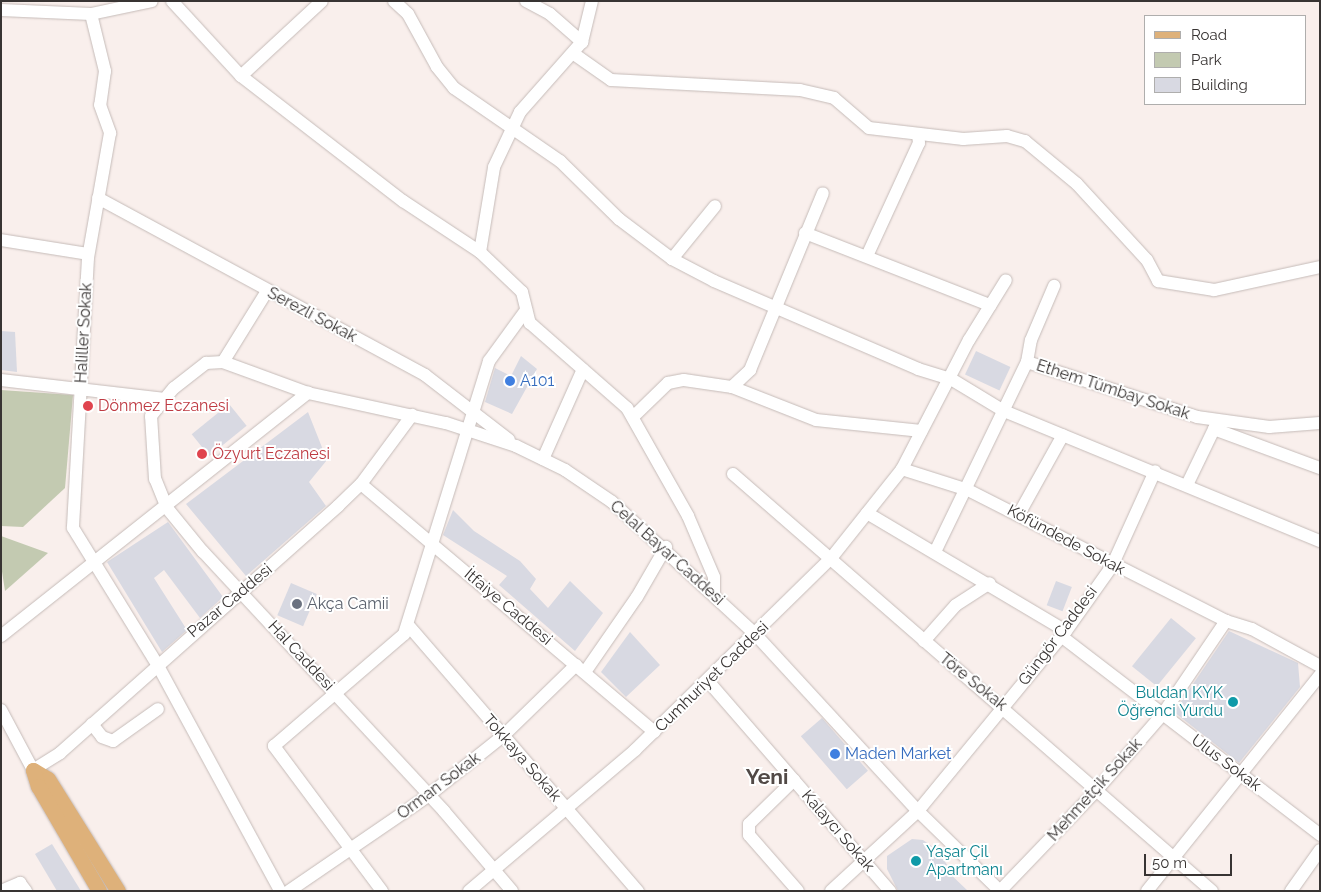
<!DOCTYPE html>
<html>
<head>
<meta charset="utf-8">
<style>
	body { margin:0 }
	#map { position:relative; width:1321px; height:892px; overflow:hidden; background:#f9efec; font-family:Raleway,sans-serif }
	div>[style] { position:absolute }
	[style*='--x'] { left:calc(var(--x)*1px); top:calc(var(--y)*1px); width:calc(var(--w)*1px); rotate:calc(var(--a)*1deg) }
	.green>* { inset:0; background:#c3cab1 }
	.building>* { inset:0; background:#d8d9e2; transform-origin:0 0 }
	.roads { filter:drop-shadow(0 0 1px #c5bbb8) drop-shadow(0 0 1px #c5bbb8) }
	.minor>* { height:12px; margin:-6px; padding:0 6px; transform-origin:6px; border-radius:6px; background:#fff }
	.major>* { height:15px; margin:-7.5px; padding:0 7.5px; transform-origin:7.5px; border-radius:7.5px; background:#deb17a }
	.dots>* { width:14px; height:14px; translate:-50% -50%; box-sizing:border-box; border:2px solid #fff; border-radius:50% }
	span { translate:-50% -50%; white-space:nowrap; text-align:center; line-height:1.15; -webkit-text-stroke:4px #fff; paint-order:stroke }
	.street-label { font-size:16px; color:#383433 }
	.shop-label { font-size:16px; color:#366cbe }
	.left { translate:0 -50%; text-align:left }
	.health-label { font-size:16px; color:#be3a42 }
	.worship-label { font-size:16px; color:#5b616d }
	.culture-label { font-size:16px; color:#0d838f }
	.right { translate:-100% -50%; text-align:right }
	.district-label { font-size:21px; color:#514946; font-weight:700 }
	.frame { position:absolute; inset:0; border:2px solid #383433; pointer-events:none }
	.legend { position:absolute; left:1144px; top:15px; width:162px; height:90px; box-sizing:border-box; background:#fff; border:1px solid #afaead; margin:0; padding:6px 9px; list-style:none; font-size:15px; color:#383433 }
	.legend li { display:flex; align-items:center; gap:10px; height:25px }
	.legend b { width:25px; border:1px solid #afaead }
	.scale { position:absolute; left:1144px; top:854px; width:88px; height:22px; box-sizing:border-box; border:2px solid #383433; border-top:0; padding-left:6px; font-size:15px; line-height:18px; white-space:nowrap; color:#383433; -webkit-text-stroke:4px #fff; paint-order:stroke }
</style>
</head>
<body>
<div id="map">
	<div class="green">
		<i style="clip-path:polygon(1px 390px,73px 395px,65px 488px,23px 527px,1px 526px)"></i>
		<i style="clip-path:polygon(1px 536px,48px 553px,5px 591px,1px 565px)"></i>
	</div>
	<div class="building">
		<i style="clip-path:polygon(1px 331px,15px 332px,17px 372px,1px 370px)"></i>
		<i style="left:976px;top:351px;width:38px;height:26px;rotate:25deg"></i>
		<i style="clip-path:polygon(521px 356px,537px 369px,512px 414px,485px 402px,495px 368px,511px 376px)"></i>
		<i style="left:229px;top:404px;width:28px;height:48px;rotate:51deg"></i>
		<i style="clip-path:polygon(308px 412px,327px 460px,309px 482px,326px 506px,246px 576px,186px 504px)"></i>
		<i style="clip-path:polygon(453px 510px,474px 531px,520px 561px,536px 579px,530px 589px,548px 608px,570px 581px,603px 613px,575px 651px,499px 585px,507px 576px,443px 535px)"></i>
		<i style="clip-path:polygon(168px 522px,223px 597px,200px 618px,164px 570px,154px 578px,187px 630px,162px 652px,107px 562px)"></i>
		<i style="left:1056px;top:581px;width:17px;height:26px;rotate:21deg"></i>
		<i style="left:291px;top:583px;width:28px;height:35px;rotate:23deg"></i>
		<i style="left:1171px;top:618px;width:32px;height:62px;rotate:39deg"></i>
		<i style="clip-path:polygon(1229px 631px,1298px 663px,1300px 687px,1239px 763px,1174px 712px)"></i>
		<i style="clip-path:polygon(630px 632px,660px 665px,626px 697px,601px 672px)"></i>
		<i style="left:822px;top:718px;width:70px;height:28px;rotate:49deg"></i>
		<i style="clip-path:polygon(912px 839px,923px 840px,936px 849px,948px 866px,946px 870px,968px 891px,898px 891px,887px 869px,887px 856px)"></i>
		<i style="clip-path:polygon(52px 844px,81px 891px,57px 891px,35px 854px)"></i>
	</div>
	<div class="roads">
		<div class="minor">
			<i style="--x:172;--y:1;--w:102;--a:47.4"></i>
			<i style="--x:241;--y:76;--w:205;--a:37.7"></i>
			<i style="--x:403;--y:201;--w:92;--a:33.5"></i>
			<i style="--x:480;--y:252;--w:58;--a:43.6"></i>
			<i style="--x:522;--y:292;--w:32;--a:76"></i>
			<i style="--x:530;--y:323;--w:129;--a:41.2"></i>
			<i style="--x:627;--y:408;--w:124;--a:60.5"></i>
			<i style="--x:688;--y:516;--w:66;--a:66.9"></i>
			<i style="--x:714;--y:577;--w:17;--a:90"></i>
			<i style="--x:394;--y:1;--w:19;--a:43"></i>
			<i style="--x:408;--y:14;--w:60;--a:61.3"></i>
			<i style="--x:437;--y:67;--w:27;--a:51"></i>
			<i style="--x:454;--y:88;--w:129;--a:34.6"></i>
			<i style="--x:560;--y:161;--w:83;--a:44.5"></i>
			<i style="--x:619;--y:219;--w:66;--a:37"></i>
			<i style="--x:672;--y:259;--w:47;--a:27.6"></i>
			<i style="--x:714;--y:281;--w:222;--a:23.3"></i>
			<i style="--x:918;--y:369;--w:34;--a:17"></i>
			<i style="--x:951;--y:379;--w:62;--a:31.1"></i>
			<i style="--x:1004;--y:411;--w:342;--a:22.4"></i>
			<i style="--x:526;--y:1;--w:27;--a:28"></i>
			<i style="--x:550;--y:14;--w:43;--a:41.2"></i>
			<i style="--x:1;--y:10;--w:90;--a:2.5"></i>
			<i style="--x:91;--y:14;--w:62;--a:-12"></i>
			<i style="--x:91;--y:14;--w:59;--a:76.2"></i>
			<i style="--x:105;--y:71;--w:34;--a:98"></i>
			<i style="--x:100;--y:105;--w:30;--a:70"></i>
			<i style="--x:110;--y:133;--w:127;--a:100"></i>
			<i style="--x:88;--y:258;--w:270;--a:93.2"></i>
			<i style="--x:73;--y:528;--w:160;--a:58.3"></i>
			<i style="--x:157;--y:664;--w:258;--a:61.5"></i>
			<i style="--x:574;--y:54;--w:45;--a:35.1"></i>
			<i style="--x:611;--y:80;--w:189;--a:3"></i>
			<i style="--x:800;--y:90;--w:35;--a:13"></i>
			<i style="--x:834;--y:98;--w:46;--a:40.6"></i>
			<i style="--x:869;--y:128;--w:95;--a:6.7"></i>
			<i style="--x:963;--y:139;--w:44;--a:-3.9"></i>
			<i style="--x:1007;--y:136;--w:19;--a:16"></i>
			<i style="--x:1025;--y:141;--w:67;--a:39.6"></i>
			<i style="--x:1077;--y:184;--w:103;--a:47.4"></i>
			<i style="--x:1147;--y:260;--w:24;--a:62"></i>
			<i style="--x:1158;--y:281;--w:57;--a:9.1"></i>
			<i style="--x:1214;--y:290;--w:108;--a:-12.2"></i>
			<i style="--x:241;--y:76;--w:110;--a:-42.8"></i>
			<i style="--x:98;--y:198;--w:372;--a:28.4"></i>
			<i style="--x:425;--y:375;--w:106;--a:37.7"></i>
			<i style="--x:805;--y:233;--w:199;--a:21.3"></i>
			<i style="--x:1;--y:240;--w:88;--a:9.1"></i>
			<i style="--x:480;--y:252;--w:86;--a:-80.6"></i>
			<i style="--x:494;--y:167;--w:61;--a:-64.7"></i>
			<i style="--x:520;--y:112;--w:94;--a:-48.5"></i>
			<i style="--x:582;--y:42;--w:42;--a:-76.3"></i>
			<i style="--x:867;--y:256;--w:124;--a:-65.3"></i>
			<i style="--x:919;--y:143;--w:9;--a:-96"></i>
			<i style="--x:672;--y:259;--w:68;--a:-50.9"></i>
			<i style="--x:223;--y:362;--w:84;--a:-58.2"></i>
			<i style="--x:1027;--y:362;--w:22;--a:-80"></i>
			<i style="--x:1031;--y:340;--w:59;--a:-66.9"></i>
			<i style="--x:1;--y:380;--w:165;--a:6.6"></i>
			<i style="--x:732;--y:387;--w:25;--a:-43"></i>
			<i style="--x:750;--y:370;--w:191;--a:-67.6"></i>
			<i style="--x:633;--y:417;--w:49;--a:-44.2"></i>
			<i style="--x:668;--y:383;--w:16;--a:-11"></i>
			<i style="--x:684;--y:380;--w:49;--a:8.3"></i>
			<i style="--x:732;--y:387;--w:90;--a:21.4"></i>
			<i style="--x:816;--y:420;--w:106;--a:6"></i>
			<i style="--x:1214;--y:429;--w:113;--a:20.2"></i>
			<i style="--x:543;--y:459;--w:98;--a:-66"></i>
			<i style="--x:902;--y:469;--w:69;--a:17.7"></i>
			<i style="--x:968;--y:490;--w:289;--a:26.9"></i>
			<i style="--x:733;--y:474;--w:635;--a:41.04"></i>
			<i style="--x:361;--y:484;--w:384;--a:40.2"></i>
			<i style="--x:1187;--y:485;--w:69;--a:-64.2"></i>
			<i style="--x:867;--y:513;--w:231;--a:30.7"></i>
			<i style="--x:1019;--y:514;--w:90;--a:-60.9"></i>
			<i style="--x:935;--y:552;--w:211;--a:-64.2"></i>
			<i style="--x:1027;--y:362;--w:179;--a:17.9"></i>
			<i style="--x:1197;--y:417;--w:73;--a:7.9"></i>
			<i style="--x:1269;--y:427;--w:51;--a:-4.5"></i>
			<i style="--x:408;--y:625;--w:352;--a:49.2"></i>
			<i style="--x:1;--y:636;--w:392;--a:-38.4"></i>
			<i style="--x:1061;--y:636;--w:327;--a:37.5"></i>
			<i style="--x:924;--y:641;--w:48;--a:-48.4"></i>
			<i style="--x:956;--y:605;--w:40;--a:-32.9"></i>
			<i style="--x:585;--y:672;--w:91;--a:-55.3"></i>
			<i style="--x:637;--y:597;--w:58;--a:-59.9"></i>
			<i style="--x:708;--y:681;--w:278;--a:49.1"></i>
			<i style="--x:1;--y:710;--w:68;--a:61.9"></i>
			<i style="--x:33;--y:770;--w:32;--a:-32"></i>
			<i style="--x:60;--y:753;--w:372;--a:-41.6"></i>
			<i style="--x:338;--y:506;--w:32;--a:-44"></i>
			<i style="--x:361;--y:484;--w:86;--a:-53.5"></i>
			<i style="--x:92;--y:724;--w:16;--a:52"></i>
			<i style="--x:102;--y:737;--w:12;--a:20"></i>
			<i style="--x:113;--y:741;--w:55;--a:-35.4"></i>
			<i style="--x:794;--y:780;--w:63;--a:135.6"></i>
			<i style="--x:749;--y:824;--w:11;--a:90"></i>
			<i style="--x:749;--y:835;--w:74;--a:48.8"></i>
			<i style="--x:1;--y:891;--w:21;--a:-23"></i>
			<i style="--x:20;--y:883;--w:10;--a:53"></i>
			<i style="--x:289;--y:891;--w:170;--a:-34.4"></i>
			<i style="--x:429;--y:795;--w:95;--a:-38.6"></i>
			<i style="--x:503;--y:736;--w:102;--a:-44.2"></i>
			<i style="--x:382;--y:891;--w:181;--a:-126.7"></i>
			<i style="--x:274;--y:746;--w:172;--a:-40.7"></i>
			<i style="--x:404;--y:634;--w:286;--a:-72.7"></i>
			<i style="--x:489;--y:361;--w:63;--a:-54"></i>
			<i style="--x:469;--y:891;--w:218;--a:-40.3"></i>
			<i style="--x:635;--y:750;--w:276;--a:-44.4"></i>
			<i style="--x:832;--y:557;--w:112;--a:-51.5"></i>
			<i style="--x:902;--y:469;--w:145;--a:-62.6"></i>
			<i style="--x:969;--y:340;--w:70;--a:-58.3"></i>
			<i style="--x:512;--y:891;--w:105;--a:-130.4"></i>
			<i style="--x:444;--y:811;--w:354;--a:-132.9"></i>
			<i style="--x:203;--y:552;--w:57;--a:-129.3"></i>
			<i style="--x:167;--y:508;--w:31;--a:-112"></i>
			<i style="--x:155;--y:479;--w:63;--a:-93.6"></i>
			<i style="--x:151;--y:416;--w:36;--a:-51"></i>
			<i style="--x:174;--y:388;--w:41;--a:-38"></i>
			<i style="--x:206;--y:363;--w:17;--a:-3"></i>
			<i style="--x:223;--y:362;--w:90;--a:20"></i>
			<i style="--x:308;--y:393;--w:141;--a:12.3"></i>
			<i style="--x:446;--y:423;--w:74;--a:18.2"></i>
			<i style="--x:516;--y:446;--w:55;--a:26.1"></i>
			<i style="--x:565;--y:470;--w:57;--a:34.2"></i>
			<i style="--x:612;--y:502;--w:196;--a:42.7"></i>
			<i style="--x:756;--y:635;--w:239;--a:47.4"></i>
			<i style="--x:918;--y:811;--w:115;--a:44.3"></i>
			<i style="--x:831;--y:891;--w:118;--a:-42.6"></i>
			<i style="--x:918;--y:811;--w:233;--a:-50.6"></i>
			<i style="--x:1066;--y:631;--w:80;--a:-54.7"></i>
			<i style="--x:1112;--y:566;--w:104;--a:-65.6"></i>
			<i style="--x:1000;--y:891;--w:137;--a:-46.2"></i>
			<i style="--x:1095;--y:792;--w:102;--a:-49"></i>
			<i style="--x:1162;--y:715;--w:114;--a:-55.8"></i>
			<i style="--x:1226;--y:621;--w:27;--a:17"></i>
			<i style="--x:1252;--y:629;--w:77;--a:28.6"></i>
			<i style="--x:1147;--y:891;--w:277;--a:-51.3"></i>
			<i style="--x:1291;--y:891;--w:50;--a:-54.7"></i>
		</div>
		<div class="major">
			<i style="--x:33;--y:770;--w:17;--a:31"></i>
			<i style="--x:48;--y:779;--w:132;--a:58"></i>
			<i style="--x:33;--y:770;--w:17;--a:73"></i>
			<i style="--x:38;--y:786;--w:121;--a:59.8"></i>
		</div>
	</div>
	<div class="dots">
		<i style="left:510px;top:381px;background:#3f7fe0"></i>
		<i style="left:88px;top:406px;background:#e0444e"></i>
		<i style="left:202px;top:454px;background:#e0444e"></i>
		<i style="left:297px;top:604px;background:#6b7280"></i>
		<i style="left:1233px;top:702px;background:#0f9aa8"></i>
		<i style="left:835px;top:754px;background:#3f7fe0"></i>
		<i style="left:916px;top:861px;background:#0f9aa8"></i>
	</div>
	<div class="street-label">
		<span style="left:312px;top:315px;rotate:28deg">Serezli Sokak</span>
		<span style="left:84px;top:333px;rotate:-87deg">Haliller Sokak</span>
		<span style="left:1113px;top:390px;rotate:18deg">Ethem Tümbay Sokak</span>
		<span style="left:1066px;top:540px;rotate:28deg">Köfündede Sokak</span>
		<span style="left:667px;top:553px;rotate:42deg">Celal Bayar Caddesi</span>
		<span style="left:230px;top:601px;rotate:-40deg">Pazar Caddesi</span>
		<span style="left:508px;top:607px;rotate:40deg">İtfaiye Caddesi</span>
		<span style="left:1058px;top:636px;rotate:-53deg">Güngör Caddesi</span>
		<span style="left:301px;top:656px;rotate:47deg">Hal Caddesi</span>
		<span style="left:712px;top:677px;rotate:-44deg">Cumhuriyet Caddesi</span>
		<span style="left:973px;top:682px;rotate:39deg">Töre Sokak</span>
		<span style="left:522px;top:758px;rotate:49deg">Tokkaya Sokak</span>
		<span style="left:1226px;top:763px;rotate:37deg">Ulus Sokak</span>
		<span style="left:439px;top:786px;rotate:-37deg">Orman Sokak</span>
		<span style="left:1095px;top:790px;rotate:-48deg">Mehmetçik Sokak</span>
		<span style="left:838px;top:831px;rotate:49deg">Kalaycı Sokak</span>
	</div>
	<div class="shop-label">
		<span class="left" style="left:520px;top:381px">A101</span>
		<span class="left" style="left:845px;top:754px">Maden Market</span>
	</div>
	<div class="health-label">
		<span class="left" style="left:98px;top:406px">Dönmez Eczanesi</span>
		<span class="left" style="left:212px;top:454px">Özyurt Eczanesi</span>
	</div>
	<div class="worship-label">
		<span class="left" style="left:307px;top:604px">Akça Camii</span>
	</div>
	<div class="culture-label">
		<span class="right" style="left:1223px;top:702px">Buldan KYK<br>Öğrenci Yurdu</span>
		<span class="left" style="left:926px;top:861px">Yaşar Çil<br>Apartmanı</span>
	</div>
	<div class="district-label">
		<span style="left:767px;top:777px">Yeni</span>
	</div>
	<div class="frame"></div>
	<ul class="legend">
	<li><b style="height:6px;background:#deb17a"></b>Road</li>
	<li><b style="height:14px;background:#c3cab1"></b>Park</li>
	<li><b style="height:14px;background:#d8d9e2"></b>Building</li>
	</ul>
	<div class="scale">50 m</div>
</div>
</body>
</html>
